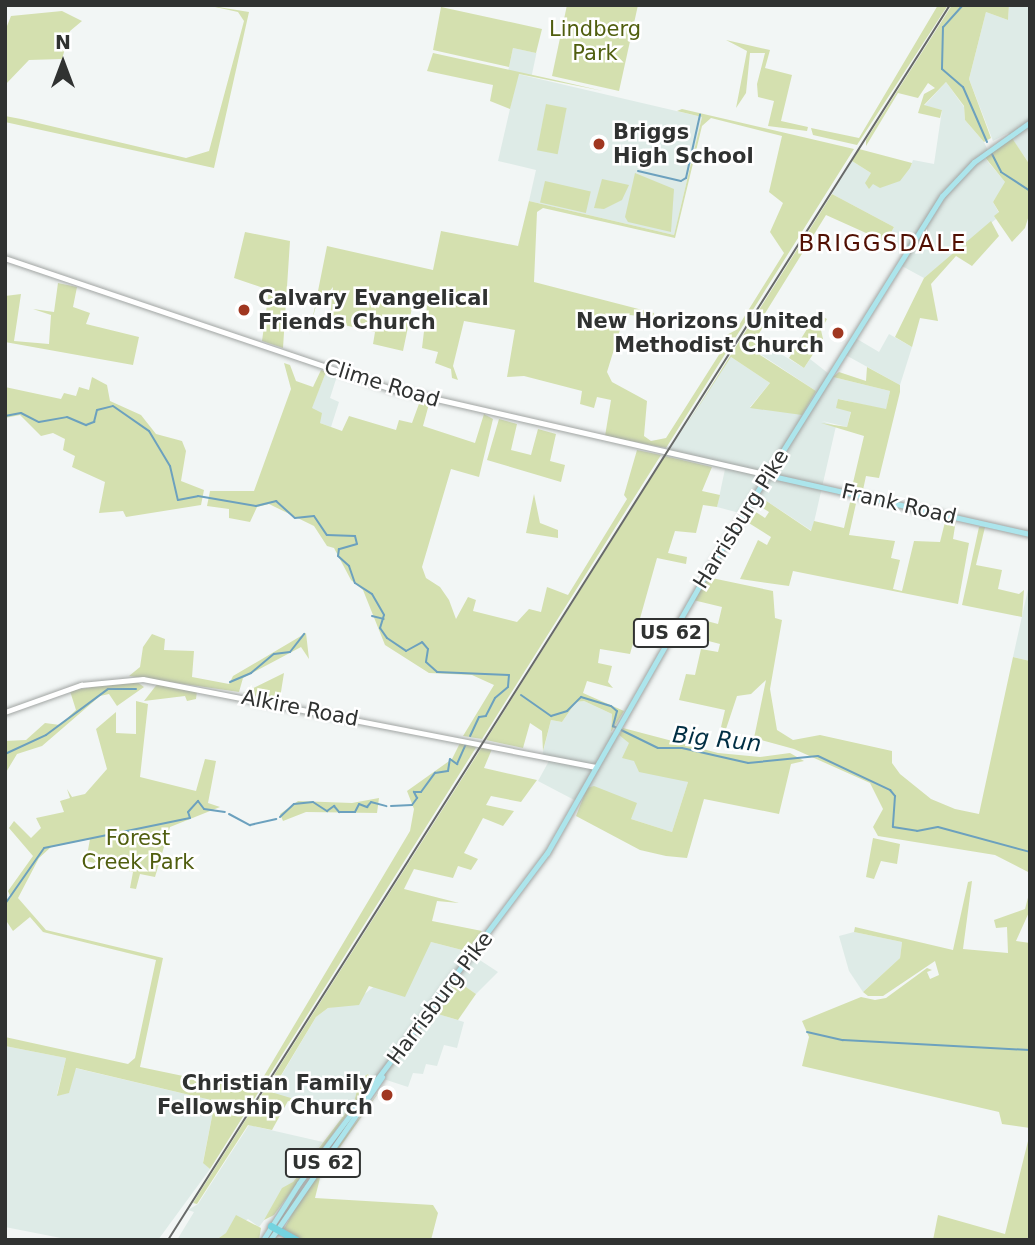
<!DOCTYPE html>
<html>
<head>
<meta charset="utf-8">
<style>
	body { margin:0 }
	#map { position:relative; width:1035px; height:1245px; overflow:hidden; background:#f2f6f5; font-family:"DejaVu Sans",sans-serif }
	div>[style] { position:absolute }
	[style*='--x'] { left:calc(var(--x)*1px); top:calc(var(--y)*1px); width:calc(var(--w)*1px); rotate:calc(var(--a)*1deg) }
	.built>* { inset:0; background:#deebe7; transform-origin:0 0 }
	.green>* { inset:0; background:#d4e0af; transform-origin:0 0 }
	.stream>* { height:2px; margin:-1px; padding:0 1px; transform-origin:1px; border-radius:1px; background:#6ca1be }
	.roads { filter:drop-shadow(0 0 2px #a1a5a3) drop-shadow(0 0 2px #a1a5a3) }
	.secondary>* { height:4.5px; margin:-2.25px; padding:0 2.25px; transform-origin:2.25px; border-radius:2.25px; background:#fff }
	.primary>* { height:5px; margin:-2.5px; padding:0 2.5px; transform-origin:2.5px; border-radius:2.5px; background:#ace5ec }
	.highway>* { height:7px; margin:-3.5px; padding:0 3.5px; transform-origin:3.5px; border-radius:3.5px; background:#74d3df }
	.rail>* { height:2px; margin:-1px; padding:0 1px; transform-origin:1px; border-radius:1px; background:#686a69 }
	.dots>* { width:19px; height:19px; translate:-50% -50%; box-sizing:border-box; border:4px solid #fff; border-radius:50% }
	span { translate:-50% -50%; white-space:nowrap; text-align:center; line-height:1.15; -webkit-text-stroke:5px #fff; paint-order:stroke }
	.shield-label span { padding:2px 5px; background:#fff; border:2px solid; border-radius:5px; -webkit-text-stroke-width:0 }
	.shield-label { font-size:19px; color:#303231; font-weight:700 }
	.park-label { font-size:21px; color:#505e0f }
	.poi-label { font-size:21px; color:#303231; font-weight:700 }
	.left { translate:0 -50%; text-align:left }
	.right { translate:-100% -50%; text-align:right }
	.street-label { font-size:21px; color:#303231 }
	.neighbourhood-label { font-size:23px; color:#510f02; letter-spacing:2px }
	.water-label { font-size:23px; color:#002e43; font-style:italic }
	.frame { position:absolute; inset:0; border:7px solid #303231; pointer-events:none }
	.north { position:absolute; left:28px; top:28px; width:70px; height:70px; -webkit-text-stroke:5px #fff; paint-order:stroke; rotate:0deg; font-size:19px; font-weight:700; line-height:28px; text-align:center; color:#303231 }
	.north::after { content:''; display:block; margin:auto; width:24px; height:32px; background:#303231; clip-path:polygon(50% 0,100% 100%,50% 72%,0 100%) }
</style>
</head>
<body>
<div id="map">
	<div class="built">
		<i style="clip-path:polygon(1009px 5px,1030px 5px,1029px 163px,1008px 133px,993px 141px,969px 79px,986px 12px,1008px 20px)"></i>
		<i style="left:513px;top:48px;width:24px;height:23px;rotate:12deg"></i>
		<i style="clip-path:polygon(518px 74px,702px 117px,674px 235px,529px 201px,536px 170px,498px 161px)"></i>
		<i style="clip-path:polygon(946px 82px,964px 107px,965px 120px,984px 142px,989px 153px,984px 157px,1006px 183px,993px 202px,999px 213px,996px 219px,924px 278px,900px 265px,907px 253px,886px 242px,894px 227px,832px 194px,852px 161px,871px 173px,873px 183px,910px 168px,913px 160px,934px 164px,942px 110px,924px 106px)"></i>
		<i style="clip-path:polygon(889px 334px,912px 347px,900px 385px,842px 353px,852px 336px,879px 352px)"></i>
		<i style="clip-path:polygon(766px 345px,804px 368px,810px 359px,833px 377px,890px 391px,886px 410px,839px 399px,851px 411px,847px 427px,822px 421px,836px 426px,812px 531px,759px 496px,747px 515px,717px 507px,725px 469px,665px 456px,731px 357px,770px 383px,750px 407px,779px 411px,816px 391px,760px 354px)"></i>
		<i style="clip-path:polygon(326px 372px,337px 376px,330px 398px,339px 402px,331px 427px,320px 423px,311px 409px)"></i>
		<i style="clip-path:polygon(1030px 580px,1030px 661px,1013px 657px)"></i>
		<i style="clip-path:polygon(584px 701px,612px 714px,611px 732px,629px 740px,634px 761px,688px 782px,672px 832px,631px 819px,594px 787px,587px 789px,580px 803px,538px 781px,550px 759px,542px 756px,551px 720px,562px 722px,576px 702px)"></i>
		<i style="clip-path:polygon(854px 932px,902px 942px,900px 958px,863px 992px,849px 971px,839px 936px)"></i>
		<i style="clip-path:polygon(431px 942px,466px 951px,498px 972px,476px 994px,456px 980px,432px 1012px,464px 1022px,457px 1048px,444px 1045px,437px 1066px,426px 1064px,423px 1074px,413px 1073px,408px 1087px,368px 1074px,360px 1079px,354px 1102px,344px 1115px,271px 1093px,316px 1017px,328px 1008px,353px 1003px)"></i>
		<i style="clip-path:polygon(5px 1046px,66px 1058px,57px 1094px,69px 1092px,75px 1068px,215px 1101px,203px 1162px,210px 1169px,158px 1240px,71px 1240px,5px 1227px)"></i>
		<i style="clip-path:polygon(249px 1125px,323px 1142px,259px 1227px,248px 1219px,216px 1240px,177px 1240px,194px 1212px,188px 1210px,198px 1204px)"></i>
	</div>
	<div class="green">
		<i style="clip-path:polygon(206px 5px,249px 12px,214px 168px,5px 122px,5px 116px,21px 119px,186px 158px,209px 151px,244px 21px,238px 12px)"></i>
		<i style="clip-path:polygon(567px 5px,638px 5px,619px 91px,552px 76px)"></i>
		<i style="clip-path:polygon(938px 5px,948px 5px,857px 145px,813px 135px,811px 128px,859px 138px)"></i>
		<i style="clip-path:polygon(952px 5px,1009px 5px,1008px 20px,986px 12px,969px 79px,991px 138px,984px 142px,965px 120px,964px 106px,946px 82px,924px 105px,942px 110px,940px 118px,918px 113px,924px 94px,935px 88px,928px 83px,918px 98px,898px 93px,866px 146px,866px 140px)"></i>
		<i style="clip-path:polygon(441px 7px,542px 29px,536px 53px,513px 48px,509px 67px,433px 50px)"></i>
		<i style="clip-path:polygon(62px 11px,82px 21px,70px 31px,62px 59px,29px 60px,5px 85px,5px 31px,11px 16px)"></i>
		<i style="clip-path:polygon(726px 40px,770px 50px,765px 68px,792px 75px,781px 121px,808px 127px,807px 131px,768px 126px,774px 101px,758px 97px,757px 84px,765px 53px,750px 53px,746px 93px,736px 108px,747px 51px)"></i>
		<i style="clip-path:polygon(433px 53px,551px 79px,603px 91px,519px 74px,510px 109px,490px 101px,493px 85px,427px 71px)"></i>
		<i style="left:546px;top:104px;width:21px;height:47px;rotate:11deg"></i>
		<i style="clip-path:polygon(evenodd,682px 109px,854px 149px,666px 448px,605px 436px,611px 400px,597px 397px,594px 408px,580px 404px,582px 391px,524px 376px,507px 377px,515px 330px,464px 321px,453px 366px,458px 380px,452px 378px,451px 369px,435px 363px,438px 352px,422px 348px,427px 306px,413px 303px,403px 351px,373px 344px,375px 332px,335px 323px,333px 331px,329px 330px,333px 287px,315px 309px,309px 336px,327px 246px,433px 270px,441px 231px,518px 246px,529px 201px,674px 235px,702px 117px,677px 111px,682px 109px,711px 118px,782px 136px,769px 192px,783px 203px,770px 232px,784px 253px,736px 330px,723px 337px,722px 350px,666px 438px,651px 441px,644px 436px,647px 401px,612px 382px,607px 372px,623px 320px,629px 315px,653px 317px,654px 313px,534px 282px,537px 212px,543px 208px,675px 238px,702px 126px,711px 118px)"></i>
		<i style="clip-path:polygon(1012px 138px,1030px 165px,1030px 212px,1025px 228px,1012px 242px,994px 216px,999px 212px,993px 202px,1005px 182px,984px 156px)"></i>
		<i style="clip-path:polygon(859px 149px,912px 163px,910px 168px,900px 181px,880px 188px,873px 184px,869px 189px,865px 183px,871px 173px,852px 161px)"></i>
		<i style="clip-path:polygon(635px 173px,674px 189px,671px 232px,628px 222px,625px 217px)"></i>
		<i style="clip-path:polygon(602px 179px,629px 185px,622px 200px,604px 209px,594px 208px)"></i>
		<i style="left:545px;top:181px;width:47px;height:22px;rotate:13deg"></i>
		<i style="clip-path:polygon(832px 194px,894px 227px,886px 242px,826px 215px,764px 315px,767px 321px,756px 338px,766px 345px,760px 355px,816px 391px,802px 415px,750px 408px,770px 383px,731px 357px,686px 426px)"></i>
		<i style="clip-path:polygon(991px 221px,999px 236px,972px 266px,956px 256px,931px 284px,938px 321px,920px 318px,912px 347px,895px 337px,924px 278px)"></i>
		<i style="clip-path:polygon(245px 232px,290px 241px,283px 348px,262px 341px,269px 290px,234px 278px)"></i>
		<i style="clip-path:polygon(58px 283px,77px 287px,73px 307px,90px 313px,86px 324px,139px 337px,133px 365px,5px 342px,5px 296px,21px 294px,14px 341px,49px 344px,51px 315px,33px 309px,54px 312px)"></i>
		<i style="clip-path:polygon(817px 313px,827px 319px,821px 330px,823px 339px,804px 368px,789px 358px)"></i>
		<i style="clip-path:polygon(284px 363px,290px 365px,296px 381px,313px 387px,321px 370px,326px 372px,312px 408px,322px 413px,320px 423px,342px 431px,349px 416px,396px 430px,399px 420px,412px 423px,420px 401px,429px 404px,423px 426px,475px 443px,484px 414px,493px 419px,479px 477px,451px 469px,422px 567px,426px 578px,440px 587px,449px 600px,456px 619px,468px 597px,476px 600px,473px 611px,517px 622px,529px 609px,541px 612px,547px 587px,568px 595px,627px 499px,624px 495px,637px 450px,661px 455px,482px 739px,463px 736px,494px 685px,472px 675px,429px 673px,385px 645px,363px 590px,351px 580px,334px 548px,327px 546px,314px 526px,269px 504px,257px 507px,250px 522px,229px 518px,229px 509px,207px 506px,210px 491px,254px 491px,291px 389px)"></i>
		<i style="clip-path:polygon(867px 367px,900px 385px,900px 392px,879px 478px,866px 476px,863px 490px,852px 487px,864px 436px,821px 423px,847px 427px,851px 412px,836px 408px,838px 399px,886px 409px,890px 391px,833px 377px,839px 372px,866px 381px)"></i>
		<i style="clip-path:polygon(92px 377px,107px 385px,110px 401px,141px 415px,156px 434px,182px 441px,186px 451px,181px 481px,204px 490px,201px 505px,126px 517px,123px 511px,99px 513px,105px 482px,72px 467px,75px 456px,63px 450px,65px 439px,53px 433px,41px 436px,20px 415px,5px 418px,5px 387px,61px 399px,64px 393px,76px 396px,79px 387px,89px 390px)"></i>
		<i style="clip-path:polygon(499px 419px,517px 424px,511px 450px,531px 455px,538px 429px,556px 434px,550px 461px,565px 465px,561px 482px,487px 460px)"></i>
		<i style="clip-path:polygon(665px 456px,712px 467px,702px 491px,720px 495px,717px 507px,703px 505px,696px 533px,675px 531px,668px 553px,687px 557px,686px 564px,657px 558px,630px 654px,600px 649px,598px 663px,612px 666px,608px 682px,613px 688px,587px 681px,583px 693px,624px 711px,611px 732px,612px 714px,584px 701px,576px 702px,562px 722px,551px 720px,543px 751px,542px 731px,530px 723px,523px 748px,486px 740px)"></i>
		<i style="clip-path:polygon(534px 494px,540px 523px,558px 530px,558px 538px,526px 533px)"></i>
		<i style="clip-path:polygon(759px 496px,811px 531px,814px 521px,844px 528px,851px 498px,857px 499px,849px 535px,895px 541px,891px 558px,900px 560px,893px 589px,902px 591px,914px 541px,940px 542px,946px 518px,956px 520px,953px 539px,969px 543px,958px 604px,793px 571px,789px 586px,740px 579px,758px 540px,767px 545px,771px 537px,744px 520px,751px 509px,765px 518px,769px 512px,755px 503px)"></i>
		<i style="clip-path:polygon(979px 527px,985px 527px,976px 565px,1002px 570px,998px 589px,1019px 594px,1024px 590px,1022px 617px,962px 605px)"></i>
		<i style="clip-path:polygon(707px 577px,773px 591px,775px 618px,782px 620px,770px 689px,777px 730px,793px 740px,820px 735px,892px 751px,892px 763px,900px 774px,931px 799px,955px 809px,979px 814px,1013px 657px,1030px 661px,1030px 873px,995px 855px,878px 836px,873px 827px,883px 809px,870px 783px,794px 749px,754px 738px,766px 680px,751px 694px,737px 696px,726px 729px,721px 727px,725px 710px,679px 700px,686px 674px,695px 675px,701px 649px,718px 652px,720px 644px,697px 638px,703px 620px,718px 624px,722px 607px,693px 600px)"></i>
		<i style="clip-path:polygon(306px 633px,309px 659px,301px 647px,243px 678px,239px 692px,129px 676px,140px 667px,143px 647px,152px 634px,165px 639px,164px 650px,194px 651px,192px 677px,229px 684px,233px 676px)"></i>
		<i style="clip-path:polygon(284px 673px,280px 698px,297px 705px,243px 693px)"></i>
		<i style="clip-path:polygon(119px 682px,137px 682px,144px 687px,117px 706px,109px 694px,100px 696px,42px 746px,17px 754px,5px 774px,5px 741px,26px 740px,45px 723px,60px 725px,76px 710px,70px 691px)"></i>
		<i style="clip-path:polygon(158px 683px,197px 691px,196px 699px,187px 701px,185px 696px,144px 701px)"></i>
		<i style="clip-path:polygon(136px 701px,148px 704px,140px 777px,196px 791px,205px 759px,216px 761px,208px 803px,220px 807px,170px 827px,155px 877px,140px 874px,136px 889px,130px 888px,133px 872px,86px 861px,90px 839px,51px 847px,39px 858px,18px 898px,46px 930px,163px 958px,140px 1067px,255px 1091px,410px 831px,414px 809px,407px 791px,452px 759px,460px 743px,477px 746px,210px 1169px,203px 1163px,215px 1101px,76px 1068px,69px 1093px,57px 1096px,66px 1058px,5px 1046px,5px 1037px,128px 1064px,135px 1058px,156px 960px,43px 932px,30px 917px,13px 931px,5px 919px,5px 899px,11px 898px,8px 891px,33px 856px,9px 828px,14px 821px,31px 838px,41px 828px,36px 818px,64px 812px,60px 801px,70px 798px,67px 789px,72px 797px,85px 794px,107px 769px,96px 729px,116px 712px,116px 733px,136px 734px)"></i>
		<i style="clip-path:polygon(623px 728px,718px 753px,760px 757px,790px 753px,804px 761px,791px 764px,779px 814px,704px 799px,687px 858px,666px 856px,640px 850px,576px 816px,587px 788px,594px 786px,637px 803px,631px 819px,672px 832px,688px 782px,639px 772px,634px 761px,622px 758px,629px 743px,619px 735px)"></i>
		<i style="clip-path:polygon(482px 747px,492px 749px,484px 768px,537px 780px,521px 802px,491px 796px,486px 805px,514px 811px,503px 826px,483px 818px,464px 853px,478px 859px,471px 870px,458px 866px,453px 878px,414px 869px,404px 889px,459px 903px,437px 901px,432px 921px,482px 931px,466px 951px,431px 942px,405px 997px,369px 986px,359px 1005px,328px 1008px,316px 1017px,271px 1092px,337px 1112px,288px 1101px,272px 1130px,248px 1125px,197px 1204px,193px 1203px)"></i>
		<i style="clip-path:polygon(379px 798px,377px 813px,306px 812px,283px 821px,280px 814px,298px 801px,352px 803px)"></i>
		<i style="clip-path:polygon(873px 838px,900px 844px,897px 864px,881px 861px,874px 879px,866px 877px)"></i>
		<i style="clip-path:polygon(972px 881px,963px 949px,1008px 953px,1007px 927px,996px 928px,994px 920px,1025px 909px,1030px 890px,1030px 910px,1016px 941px,1030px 943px,1030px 1128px,1002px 1124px,999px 1112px,802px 1066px,809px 1037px,802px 1021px,861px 997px,875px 1000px,886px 998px,927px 968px,932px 970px,927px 972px,930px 979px,939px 975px,935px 961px,883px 996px,868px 996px,863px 992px,900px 958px,902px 942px,854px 932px,855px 927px,953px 950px,968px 882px)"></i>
		<i style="clip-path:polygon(456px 980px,476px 994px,458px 1020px,431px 1012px)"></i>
		<i style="clip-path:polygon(368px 1074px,372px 1080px,274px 1215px,264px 1220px,282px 1188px,293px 1182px,354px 1102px,360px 1079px)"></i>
		<i style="clip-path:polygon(386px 1082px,321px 1174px,315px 1198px,433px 1205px,438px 1213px,431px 1240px,303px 1240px,284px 1229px,303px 1194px)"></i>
		<i style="clip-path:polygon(1030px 1133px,1030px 1240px,933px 1240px,938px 1215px,1005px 1234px)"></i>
		<i style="clip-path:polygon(236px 1215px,261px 1228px,259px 1240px,216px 1240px,226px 1233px)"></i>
	</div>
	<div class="stream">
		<i style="--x:963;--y:5;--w:30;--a:132"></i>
		<i style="--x:943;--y:27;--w:42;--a:91.4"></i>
		<i style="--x:942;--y:69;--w:28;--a:41"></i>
		<i style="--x:963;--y:87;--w:60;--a:66.4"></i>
		<i style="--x:992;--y:154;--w:20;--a:63"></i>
		<i style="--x:1001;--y:172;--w:35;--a:33"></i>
		<i style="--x:638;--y:171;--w:44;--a:13.1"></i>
		<i style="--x:681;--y:181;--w:6;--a:-31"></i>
		<i style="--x:686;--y:178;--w:65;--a:-77.5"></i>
		<i style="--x:5;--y:416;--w:16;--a:-11"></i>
		<i style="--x:21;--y:413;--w:20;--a:27"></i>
		<i style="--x:39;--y:422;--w:28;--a:-10"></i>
		<i style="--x:67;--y:417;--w:21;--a:23"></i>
		<i style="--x:86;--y:425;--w:9;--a:-21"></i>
		<i style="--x:94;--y:422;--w:12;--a:-76"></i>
		<i style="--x:97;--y:410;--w:16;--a:-14"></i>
		<i style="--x:113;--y:406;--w:44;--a:34.8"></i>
		<i style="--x:149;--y:431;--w:41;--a:59"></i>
		<i style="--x:170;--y:466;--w:35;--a:77"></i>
		<i style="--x:178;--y:500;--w:20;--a:-11"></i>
		<i style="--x:198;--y:496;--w:59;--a:9.8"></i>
		<i style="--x:256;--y:506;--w:21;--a:-14"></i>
		<i style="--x:276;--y:501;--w:25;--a:42"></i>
		<i style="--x:295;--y:518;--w:19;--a:-6"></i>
		<i style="--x:314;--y:516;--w:23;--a:56"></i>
		<i style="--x:327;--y:535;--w:28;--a:2"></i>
		<i style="--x:355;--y:536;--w:8;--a:76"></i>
		<i style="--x:357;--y:544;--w:19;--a:164"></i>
		<i style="--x:339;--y:549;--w:7;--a:98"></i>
		<i style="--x:338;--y:556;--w:15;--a:42"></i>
		<i style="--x:349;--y:566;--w:18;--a:71"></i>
		<i style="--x:355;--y:583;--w:20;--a:33"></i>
		<i style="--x:372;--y:594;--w:24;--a:60"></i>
		<i style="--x:384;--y:615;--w:14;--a:107"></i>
		<i style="--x:380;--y:628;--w:12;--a:55"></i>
		<i style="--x:387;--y:638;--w:23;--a:34"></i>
		<i style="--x:406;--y:651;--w:18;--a:-29"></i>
		<i style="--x:422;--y:642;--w:9;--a:49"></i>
		<i style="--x:428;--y:649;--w:13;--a:99"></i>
		<i style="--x:426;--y:662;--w:15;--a:42"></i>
		<i style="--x:437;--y:672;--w:72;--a:2.4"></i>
		<i style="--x:509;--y:675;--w:12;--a:95"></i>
		<i style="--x:508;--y:687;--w:17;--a:140"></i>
		<i style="--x:495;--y:698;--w:20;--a:117"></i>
		<i style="--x:486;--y:716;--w:7;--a:172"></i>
		<i style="--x:479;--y:717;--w:21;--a:115"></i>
		<i style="--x:372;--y:616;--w:12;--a:14"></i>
		<i style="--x:230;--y:682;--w:23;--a:-23"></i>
		<i style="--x:251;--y:673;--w:30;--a:-40"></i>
		<i style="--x:274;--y:654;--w:16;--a:-7"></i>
		<i style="--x:290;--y:652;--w:23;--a:-52"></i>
		<i style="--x:521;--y:695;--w:37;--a:35"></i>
		<i style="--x:551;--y:716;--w:17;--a:-17"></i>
		<i style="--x:567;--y:711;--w:20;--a:-45"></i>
		<i style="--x:581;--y:697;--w:31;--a:17"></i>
		<i style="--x:611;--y:706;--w:8;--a:40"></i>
		<i style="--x:617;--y:711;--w:16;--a:105"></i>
		<i style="--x:613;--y:726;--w:50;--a:26.1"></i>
		<i style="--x:658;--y:748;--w:24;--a:0"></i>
		<i style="--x:682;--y:748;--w:68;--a:12.8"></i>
		<i style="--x:748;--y:763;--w:70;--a:-5.7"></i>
		<i style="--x:818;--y:756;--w:80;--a:25.3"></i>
		<i style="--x:890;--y:790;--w:8;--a:50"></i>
		<i style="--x:895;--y:796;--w:31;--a:94"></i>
		<i style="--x:893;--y:827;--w:24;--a:9"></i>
		<i style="--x:917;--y:831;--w:21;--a:-11"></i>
		<i style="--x:938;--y:827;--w:95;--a:15.2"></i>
		<i style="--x:5;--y:754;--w:45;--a:-24.9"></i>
		<i style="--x:46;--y:735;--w:77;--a:-36.6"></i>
		<i style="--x:108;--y:689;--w:28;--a:0"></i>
		<i style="--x:391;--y:806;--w:21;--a:-3"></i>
		<i style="--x:412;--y:805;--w:9;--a:-54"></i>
		<i style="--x:417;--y:798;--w:7;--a:-117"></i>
		<i style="--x:414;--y:792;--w:7;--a:0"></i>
		<i style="--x:421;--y:792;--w:24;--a:-54"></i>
		<i style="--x:435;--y:773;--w:13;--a:-9"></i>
		<i style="--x:448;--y:771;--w:12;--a:-81"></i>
		<i style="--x:450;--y:759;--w:9;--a:36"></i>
		<i style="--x:457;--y:764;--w:22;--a:-66"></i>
		<i style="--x:229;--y:814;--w:24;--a:28"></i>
		<i style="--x:250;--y:825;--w:27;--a:-13"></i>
		<i style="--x:280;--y:817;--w:19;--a:-43"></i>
		<i style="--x:294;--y:804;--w:19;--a:-6"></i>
		<i style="--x:313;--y:802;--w:17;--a:33"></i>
		<i style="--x:327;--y:811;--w:9;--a:-36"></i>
		<i style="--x:334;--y:806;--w:8;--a:50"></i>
		<i style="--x:339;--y:812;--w:16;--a:0"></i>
		<i style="--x:355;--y:812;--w:9;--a:-63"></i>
		<i style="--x:359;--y:804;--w:9;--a:21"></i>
		<i style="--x:367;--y:807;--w:6;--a:-51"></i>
		<i style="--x:371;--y:802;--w:16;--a:15"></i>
		<i style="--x:5;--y:904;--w:68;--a:-55.1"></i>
		<i style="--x:44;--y:848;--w:149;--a:-11.6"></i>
		<i style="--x:190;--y:818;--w:6;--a:-108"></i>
		<i style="--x:188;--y:812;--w:15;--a:-48"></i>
		<i style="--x:198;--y:801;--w:10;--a:53"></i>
		<i style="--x:204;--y:809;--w:21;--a:8"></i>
		<i style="--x:807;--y:1032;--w:37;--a:13"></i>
		<i style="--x:843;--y:1040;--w:187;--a:3.1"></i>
	</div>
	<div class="roads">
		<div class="secondary">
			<i style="--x:5;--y:258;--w:410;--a:18.7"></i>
			<i style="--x:393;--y:389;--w:385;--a:12.9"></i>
			<i style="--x:5;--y:712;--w:81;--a:-19.6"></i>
			<i style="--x:81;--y:685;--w:62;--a:-5.5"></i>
			<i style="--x:143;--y:679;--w:461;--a:11"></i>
		</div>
		<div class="primary">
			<i style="--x:768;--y:475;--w:269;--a:12.7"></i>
			<i style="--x:263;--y:1240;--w:67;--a:-57.7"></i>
			<i style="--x:299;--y:1183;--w:413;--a:-53.1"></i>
			<i style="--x:547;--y:853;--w:333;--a:-60.3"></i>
			<i style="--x:712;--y:564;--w:434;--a:-58"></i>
			<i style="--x:942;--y:196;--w:47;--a:-46.7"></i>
			<i style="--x:974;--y:162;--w:69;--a:-35.5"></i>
			<i style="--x:270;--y:1240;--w:198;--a:-55.5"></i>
		</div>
		<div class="highway">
			<i style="--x:271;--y:1226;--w:29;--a:29"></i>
		</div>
	</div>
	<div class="rail">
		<i style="--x:168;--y:1240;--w:1462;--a:-57.66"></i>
	</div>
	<div class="dots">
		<i style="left:599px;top:144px;background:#a03720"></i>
		<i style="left:244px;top:310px;background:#a03720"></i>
		<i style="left:838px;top:333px;background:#a03720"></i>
		<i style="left:387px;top:1095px;background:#a03720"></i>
	</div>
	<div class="shield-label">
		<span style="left:671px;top:633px">US 62</span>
		<span style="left:323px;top:1163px">US 62</span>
	</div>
	<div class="park-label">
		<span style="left:595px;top:41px">Lindberg<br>Park</span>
		<span style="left:138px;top:850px">Forest<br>Creek Park</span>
	</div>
	<div class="poi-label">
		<span class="left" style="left:613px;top:144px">Briggs<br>High School</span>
		<span class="left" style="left:258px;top:310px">Calvary Evangelical<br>Friends Church</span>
		<span class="right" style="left:824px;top:333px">New Horizons United<br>Methodist Church</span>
		<span class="right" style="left:373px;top:1095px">Christian Family<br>Fellowship Church</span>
	</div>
	<div class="street-label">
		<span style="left:382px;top:383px;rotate:17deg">Clime Road</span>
		<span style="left:899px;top:504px;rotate:13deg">Frank Road</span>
		<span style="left:741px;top:519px;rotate:-58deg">Harrisburg Pike</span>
		<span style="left:300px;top:708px;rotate:11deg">Alkire Road</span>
		<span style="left:440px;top:998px;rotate:-53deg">Harrisburg Pike</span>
	</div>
	<div class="neighbourhood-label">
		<span style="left:883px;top:243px">BRIGGSDALE</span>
	</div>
	<div class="water-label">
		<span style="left:717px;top:739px;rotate:6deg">Big Run</span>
	</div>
	<div class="frame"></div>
	<div class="north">N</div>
</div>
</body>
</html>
